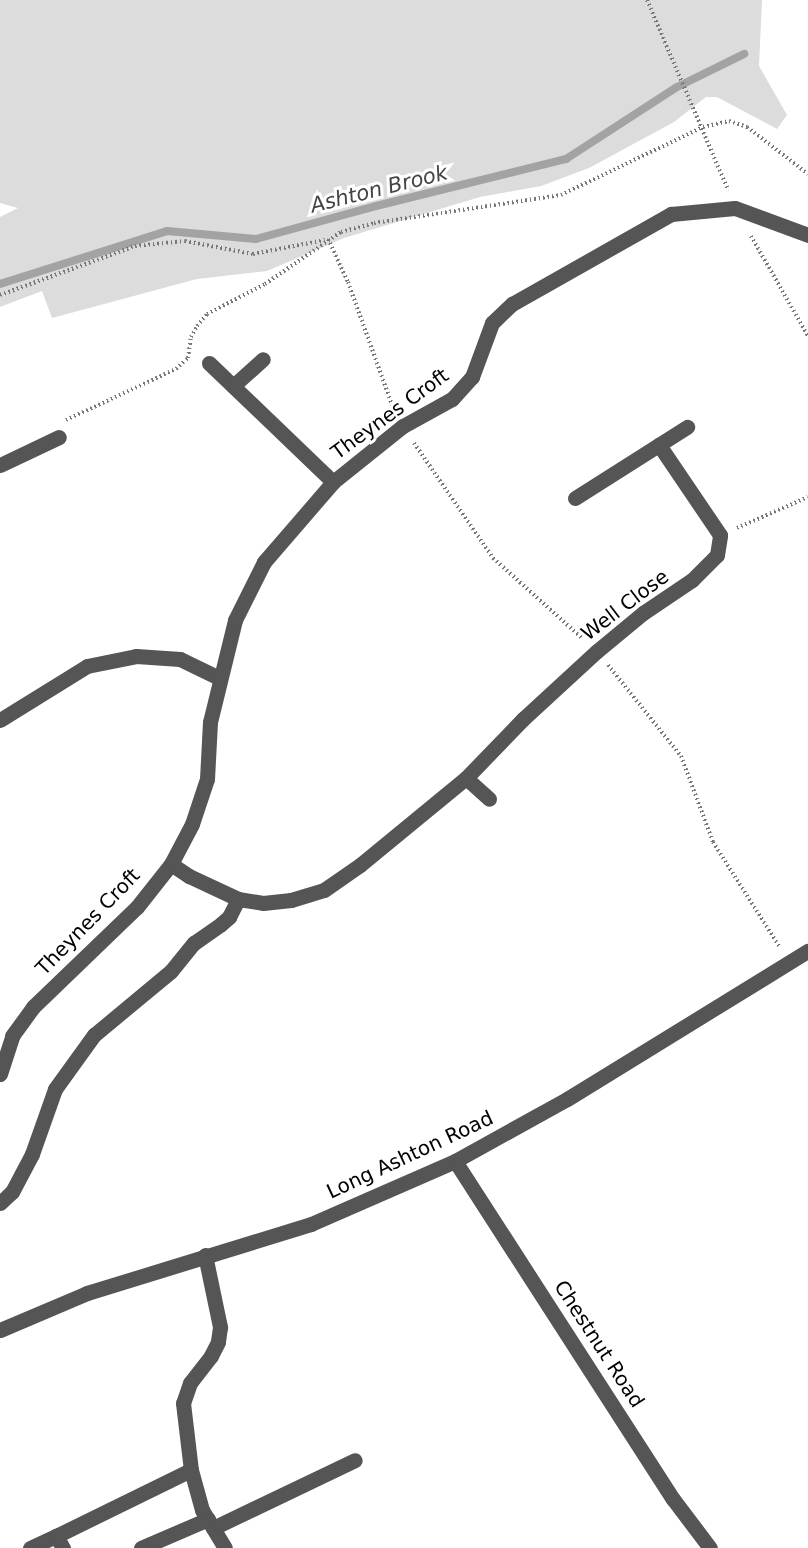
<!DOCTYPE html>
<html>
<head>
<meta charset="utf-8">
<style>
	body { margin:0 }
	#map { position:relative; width:808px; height:1548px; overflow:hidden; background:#fff; font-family:"DejaVu Sans",sans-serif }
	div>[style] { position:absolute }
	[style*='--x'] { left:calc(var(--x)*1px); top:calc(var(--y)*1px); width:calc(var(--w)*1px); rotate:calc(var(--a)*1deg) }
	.green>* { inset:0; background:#dcdcdc }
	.stream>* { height:8px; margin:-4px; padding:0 4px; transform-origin:4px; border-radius:4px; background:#a3a3a3 }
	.path>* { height:4px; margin-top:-2px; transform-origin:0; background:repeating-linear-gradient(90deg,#777 0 1.5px,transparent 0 4.5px) }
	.minor>* { height:15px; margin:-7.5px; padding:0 7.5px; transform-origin:7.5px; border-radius:7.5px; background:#555 }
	span { translate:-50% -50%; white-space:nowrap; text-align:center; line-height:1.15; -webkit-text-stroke:6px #fff; paint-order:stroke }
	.street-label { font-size:20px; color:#000 }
	.water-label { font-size:21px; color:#444; font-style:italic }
</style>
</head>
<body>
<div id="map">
	<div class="green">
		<i style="clip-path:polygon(0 0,762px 0,759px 66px,787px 115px,777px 129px,717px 97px,706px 97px,674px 122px,589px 168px,541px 186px,480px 197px,344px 238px,267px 271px,197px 279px,52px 318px,42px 291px,0 307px,0 217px,18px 208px,0 203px)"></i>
	</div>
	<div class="stream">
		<i style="--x:0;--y:284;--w:175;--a:-17.6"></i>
		<i style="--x:167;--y:231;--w:89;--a:5.1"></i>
		<i style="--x:256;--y:239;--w:124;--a:-15.4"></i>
		<i style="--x:376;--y:206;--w:196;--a:-13.9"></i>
		<i style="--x:566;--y:159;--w:132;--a:-33"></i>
		<i style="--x:677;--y:87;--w:75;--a:-26.2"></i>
	</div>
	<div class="path">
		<i style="--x:647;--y:0;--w:207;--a:66.9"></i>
		<i style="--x:751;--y:236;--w:115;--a:60.3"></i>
		<i style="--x:328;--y:239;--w:47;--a:65.1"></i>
		<i style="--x:348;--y:282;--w:134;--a:70.3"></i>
		<i style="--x:0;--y:295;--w:144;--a:-19.9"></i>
		<i style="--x:135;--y:246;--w:50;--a:-5.7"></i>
		<i style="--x:185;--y:241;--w:69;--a:10.8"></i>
		<i style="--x:253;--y:254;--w:73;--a:-11"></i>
		<i style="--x:66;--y:420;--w:121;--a:-24.9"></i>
		<i style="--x:176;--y:369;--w:16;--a:-43"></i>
		<i style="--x:188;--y:358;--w:21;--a:-82"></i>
		<i style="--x:191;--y:337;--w:13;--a:-61"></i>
		<i style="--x:197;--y:326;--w:16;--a:-50"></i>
		<i style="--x:207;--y:314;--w:65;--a:-27.3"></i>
		<i style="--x:265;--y:284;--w:92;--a:-34.4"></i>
		<i style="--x:341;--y:232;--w:34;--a:-15"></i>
		<i style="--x:374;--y:223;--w:189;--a:-8.5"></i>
		<i style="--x:561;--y:195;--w:157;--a:-25.6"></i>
		<i style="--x:703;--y:127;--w:27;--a:-13"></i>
		<i style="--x:729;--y:121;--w:19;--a:18"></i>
		<i style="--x:747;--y:127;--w:77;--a:37.6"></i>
		<i style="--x:414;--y:443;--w:140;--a:55.5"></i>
		<i style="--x:493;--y:558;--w:120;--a:42"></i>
		<i style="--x:737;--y:528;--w:77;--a:-23.6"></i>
		<i style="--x:608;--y:665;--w:117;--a:51.3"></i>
		<i style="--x:681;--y:756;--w:92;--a:69.6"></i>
		<i style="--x:713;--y:842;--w:123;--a:57.6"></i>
	</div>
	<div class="minor">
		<i style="--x:209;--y:363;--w:172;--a:43.8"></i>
		<i style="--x:233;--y:386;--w:40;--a:-42"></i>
		<i style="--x:0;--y:465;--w:65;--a:-25.4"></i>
		<i style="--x:575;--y:498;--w:133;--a:-32.4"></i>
		<i style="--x:0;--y:720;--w:102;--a:-31.8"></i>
		<i style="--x:87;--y:666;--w:50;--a:-11.5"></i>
		<i style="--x:136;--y:656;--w:44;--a:3.9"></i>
		<i style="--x:180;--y:659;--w:43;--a:26"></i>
		<i style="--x:466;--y:778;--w:31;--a:42"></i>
		<i style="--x:171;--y:864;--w:22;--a:34"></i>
		<i style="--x:189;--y:876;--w:54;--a:25.1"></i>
		<i style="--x:238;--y:899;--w:25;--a:9"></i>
		<i style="--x:263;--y:903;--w:28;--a:-6"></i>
		<i style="--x:291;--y:900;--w:34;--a:-17"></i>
		<i style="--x:324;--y:890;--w:44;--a:-34.8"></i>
		<i style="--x:360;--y:865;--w:137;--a:-39.4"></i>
		<i style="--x:466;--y:778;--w:82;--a:-46"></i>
		<i style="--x:523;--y:719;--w:100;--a:-42.6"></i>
		<i style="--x:597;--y:651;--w:60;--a:-39.6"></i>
		<i style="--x:643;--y:613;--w:59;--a:-34"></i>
		<i style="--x:692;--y:580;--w:35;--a:-45"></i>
		<i style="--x:717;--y:555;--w:20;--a:-81"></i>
		<i style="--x:720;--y:535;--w:109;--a:-124.1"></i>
		<i style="--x:0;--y:1074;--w:40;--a:-72"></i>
		<i style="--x:12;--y:1036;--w:36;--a:-54"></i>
		<i style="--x:33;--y:1007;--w:144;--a:-43.9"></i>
		<i style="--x:137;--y:907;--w:55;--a:-51.7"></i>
		<i style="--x:171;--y:864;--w:45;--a:-62.3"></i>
		<i style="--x:192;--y:824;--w:47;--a:-71.6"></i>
		<i style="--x:207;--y:779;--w:57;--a:-87"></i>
		<i style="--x:210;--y:722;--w:105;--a:-76.2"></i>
		<i style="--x:235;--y:620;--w:65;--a:-63.4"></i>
		<i style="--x:264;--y:562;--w:106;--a:-49.2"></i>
		<i style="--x:333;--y:482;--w:90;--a:-38.7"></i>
		<i style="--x:403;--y:426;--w:56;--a:-28.9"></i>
		<i style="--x:452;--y:399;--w:30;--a:-48"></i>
		<i style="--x:472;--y:377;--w:58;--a:-69.7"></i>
		<i style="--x:492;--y:323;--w:28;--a:-44"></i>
		<i style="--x:512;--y:304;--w:183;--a:-29.5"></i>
		<i style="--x:671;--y:214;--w:64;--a:-5.4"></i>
		<i style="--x:735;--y:208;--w:78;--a:20.3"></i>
		<i style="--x:455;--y:1161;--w:402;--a:57.2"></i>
		<i style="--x:673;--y:1499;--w:61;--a:52.9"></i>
		<i style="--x:0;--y:1203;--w:16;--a:-43"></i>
		<i style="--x:12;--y:1192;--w:43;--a:-62.2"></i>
		<i style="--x:32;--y:1154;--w:69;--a:-70.5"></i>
		<i style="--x:55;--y:1089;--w:67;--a:-54.2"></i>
		<i style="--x:94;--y:1035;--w:100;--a:-39.7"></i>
		<i style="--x:171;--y:971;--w:36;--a:-51"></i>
		<i style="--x:194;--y:943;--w:33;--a:-35"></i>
		<i style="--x:221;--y:924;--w:11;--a:-41"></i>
		<i style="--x:229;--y:917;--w:20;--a:-63"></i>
		<i style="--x:205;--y:1255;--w:74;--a:78.2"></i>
		<i style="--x:220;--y:1327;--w:15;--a:98"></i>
		<i style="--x:218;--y:1342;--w:16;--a:117"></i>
		<i style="--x:211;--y:1356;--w:34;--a:128"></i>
		<i style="--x:190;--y:1383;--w:21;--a:109"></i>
		<i style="--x:183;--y:1403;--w:67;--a:83.2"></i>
		<i style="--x:191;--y:1470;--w:41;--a:74.6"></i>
		<i style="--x:202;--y:1510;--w:44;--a:58.8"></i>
		<i style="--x:0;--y:1330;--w:95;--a:-23"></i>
		<i style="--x:87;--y:1293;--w:234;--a:-17.1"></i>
		<i style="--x:311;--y:1224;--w:157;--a:-23.6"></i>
		<i style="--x:455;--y:1161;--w:128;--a:-29"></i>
		<i style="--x:567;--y:1099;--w:283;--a:-31.6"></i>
		<i style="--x:213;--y:1528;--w:157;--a:-25.6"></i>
		<i style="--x:30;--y:1548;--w:29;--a:-25"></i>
		<i style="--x:63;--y:1548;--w:14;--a:-120"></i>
		<i style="--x:56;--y:1536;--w:150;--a:-26.1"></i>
		<i style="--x:141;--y:1548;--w:73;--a:-23.4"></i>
	</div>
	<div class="street-label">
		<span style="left:390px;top:414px;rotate:-36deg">Theynes Croft</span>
		<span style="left:625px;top:605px;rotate:-37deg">Well Close</span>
		<span style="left:88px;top:922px;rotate:-46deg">Theynes Croft</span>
		<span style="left:410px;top:1155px;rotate:-25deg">Long Ashton Road</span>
		<span style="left:599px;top:1344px;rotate:57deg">Chestnut Road</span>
	</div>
	<div class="water-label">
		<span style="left:379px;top:189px;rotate:-14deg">Ashton Brook</span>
	</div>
</div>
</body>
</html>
